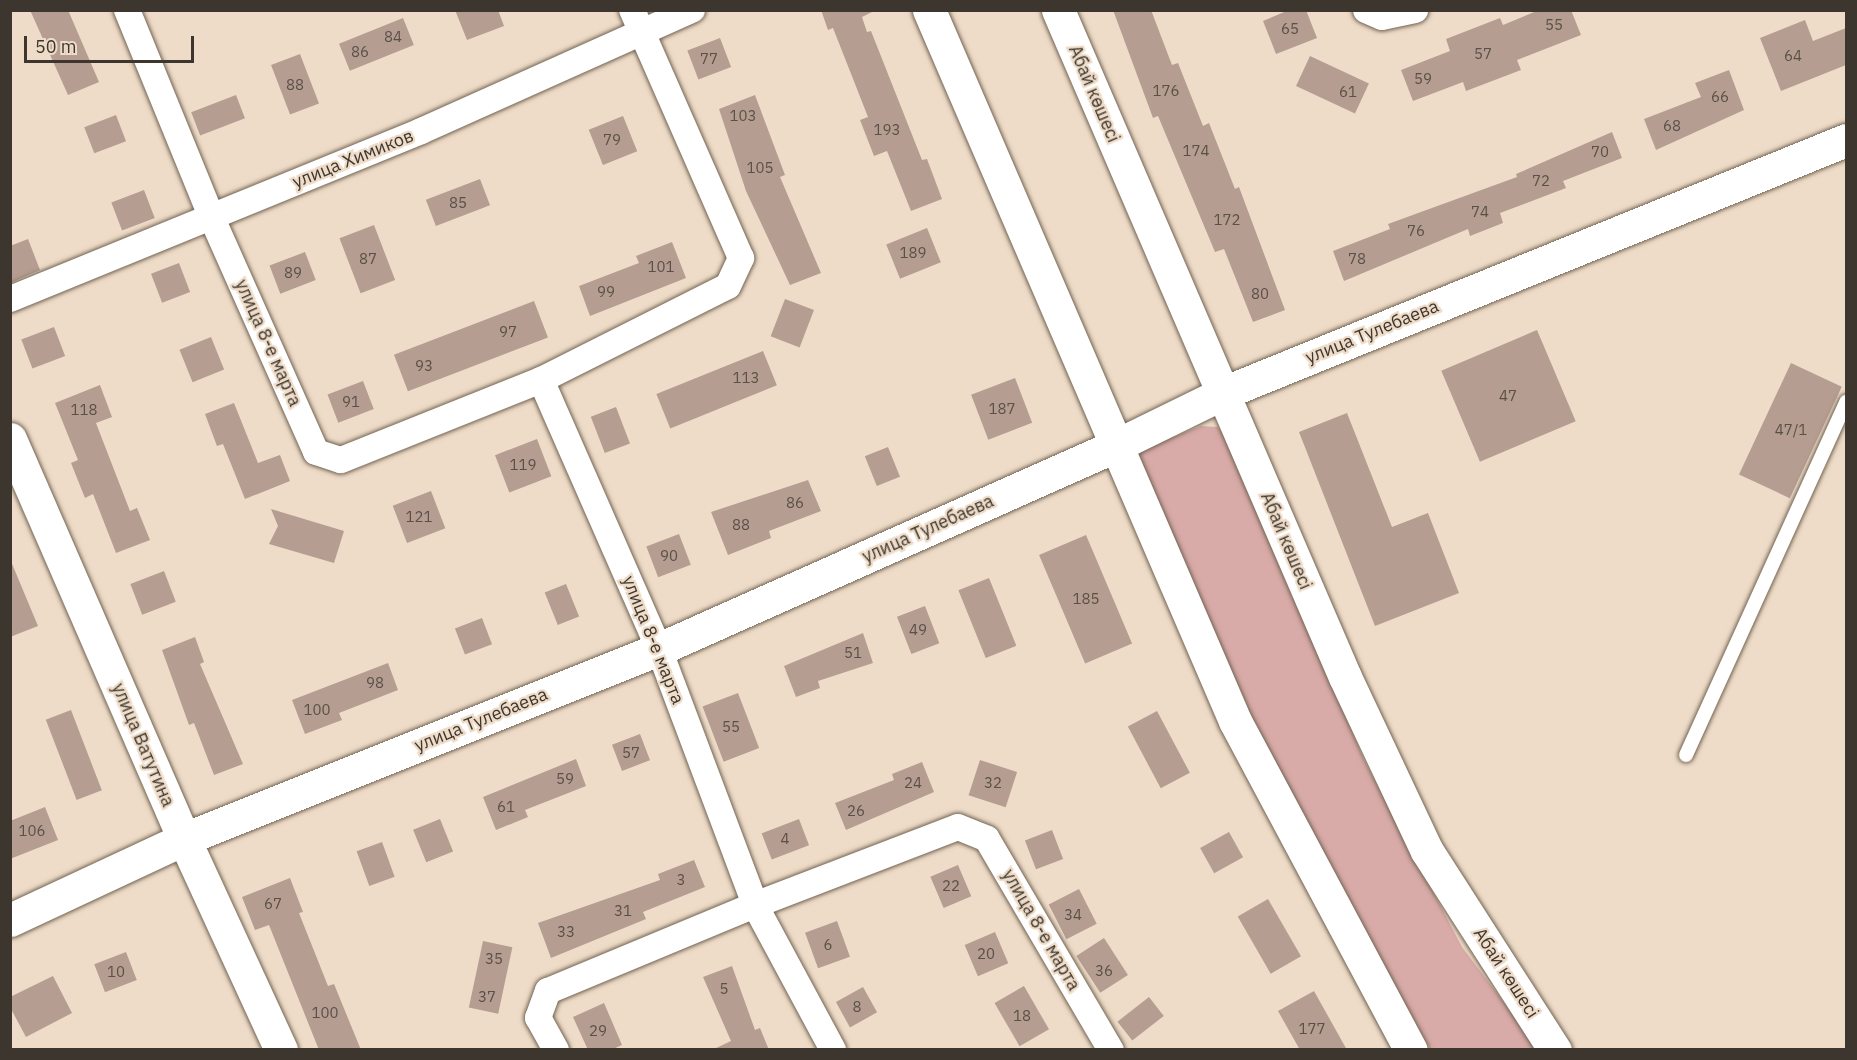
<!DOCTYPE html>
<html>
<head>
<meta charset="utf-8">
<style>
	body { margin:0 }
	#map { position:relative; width:1857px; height:1060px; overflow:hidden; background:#eedcc8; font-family:"IBM Plex Sans",sans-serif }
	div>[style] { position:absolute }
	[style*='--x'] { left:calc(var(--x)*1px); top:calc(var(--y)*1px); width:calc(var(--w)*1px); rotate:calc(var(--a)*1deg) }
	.green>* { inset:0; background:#d8aaa8 }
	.building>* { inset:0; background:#b59d92; transform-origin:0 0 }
	.roads { filter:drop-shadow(0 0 2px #726351) drop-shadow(0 0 2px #726351) }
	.lane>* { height:14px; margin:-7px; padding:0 7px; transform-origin:7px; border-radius:7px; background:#fff }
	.street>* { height:26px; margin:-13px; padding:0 13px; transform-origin:13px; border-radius:13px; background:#fff }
	.secondary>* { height:33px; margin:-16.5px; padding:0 16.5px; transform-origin:16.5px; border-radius:16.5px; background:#fff }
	span { translate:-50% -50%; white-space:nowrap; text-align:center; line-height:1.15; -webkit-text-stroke:4.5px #eedcc8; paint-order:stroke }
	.number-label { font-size:15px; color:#5b5047 }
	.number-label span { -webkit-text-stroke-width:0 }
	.street-label { font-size:18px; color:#3d362e }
	.frame { position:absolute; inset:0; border:12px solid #3d362e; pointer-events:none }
	.scale { position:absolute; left:24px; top:36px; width:170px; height:27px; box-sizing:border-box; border:3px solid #3d362e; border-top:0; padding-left:8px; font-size:18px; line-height:21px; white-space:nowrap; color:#3d362e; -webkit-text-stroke:4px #eedcc8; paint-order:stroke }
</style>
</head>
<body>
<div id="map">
	<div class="green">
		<i style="clip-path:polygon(1201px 426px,1218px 427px,1232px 446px,1364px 760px,1462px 947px,1539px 1049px,1430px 1049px,1223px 681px,1135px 457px,1144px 449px)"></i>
	</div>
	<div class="building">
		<i style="clip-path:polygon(30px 10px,68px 10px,99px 82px,68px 95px)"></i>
		<i style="clip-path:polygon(455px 10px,498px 10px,504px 26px,467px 40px)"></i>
		<i style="clip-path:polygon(821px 10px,876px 10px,862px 17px,867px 32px,871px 31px,922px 160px,927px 159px,942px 199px,911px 211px,887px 151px,874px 156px,860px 120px,868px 117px,833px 28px,828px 30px)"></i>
		<i style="clip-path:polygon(1113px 10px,1151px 10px,1172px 65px,1178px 63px,1203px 126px,1209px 123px,1235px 189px,1239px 187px,1285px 310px,1253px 322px,1224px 249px,1215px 252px,1158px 116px,1153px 118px)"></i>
		<i style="clip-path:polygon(1289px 10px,1306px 10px,1317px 38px,1276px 54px,1263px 21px)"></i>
		<i style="clip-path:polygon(1539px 10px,1571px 10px,1581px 35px,1517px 60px,1521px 70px,1466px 91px,1463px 82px,1413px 101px,1401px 70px,1450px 51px,1446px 39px,1500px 18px,1503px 25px)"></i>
		<i style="left:403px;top:18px;width:29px;height:69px;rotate:68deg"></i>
		<i style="clip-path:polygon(1805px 20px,1813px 41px,1846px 28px,1846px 65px,1781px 91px,1760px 38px)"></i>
		<i style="left:720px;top:38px;width:31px;height:35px;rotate:69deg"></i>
		<i style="left:300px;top:54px;width:53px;height:31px;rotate:69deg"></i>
		<i style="left:1310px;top:56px;width:65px;height:33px;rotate:25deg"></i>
		<i style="clip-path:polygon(1729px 70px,1744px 110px,1656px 150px,1644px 119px,1701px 97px,1695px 83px)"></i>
		<i style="left:236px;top:95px;width:25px;height:48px;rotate:69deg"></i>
		<i style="clip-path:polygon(755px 95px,785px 175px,780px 177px,821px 273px,790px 285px,746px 191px,719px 109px)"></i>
		<i style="left:116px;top:115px;width:28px;height:34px;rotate:69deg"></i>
		<i style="left:623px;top:116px;width:38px;height:37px;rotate:68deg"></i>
		<i style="clip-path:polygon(1612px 132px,1622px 158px,1563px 181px,1566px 188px,1500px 213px,1503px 223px,1470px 236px,1468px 229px,1344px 281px,1333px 251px,1390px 229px,1388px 224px,1517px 177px,1516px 174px)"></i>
		<i style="left:480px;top:179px;width:28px;height:58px;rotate:69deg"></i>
		<i style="left:144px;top:190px;width:30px;height:35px;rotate:69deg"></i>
		<i style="left:374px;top:225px;width:59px;height:37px;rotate:69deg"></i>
		<i style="left:927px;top:228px;width:37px;height:44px;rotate:68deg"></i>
		<i style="clip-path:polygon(28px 239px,40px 270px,10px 283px,10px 246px)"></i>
		<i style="clip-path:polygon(672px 242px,686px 278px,590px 316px,579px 286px,639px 263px,636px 256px)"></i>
		<i style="left:305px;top:252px;width:30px;height:38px;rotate:69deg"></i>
		<i style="left:179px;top:263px;width:31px;height:30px;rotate:69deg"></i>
		<i style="left:785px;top:299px;width:31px;height:40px;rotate:21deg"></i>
		<i style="left:534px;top:301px;width:39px;height:150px;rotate:69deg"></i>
		<i style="left:54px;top:327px;width:31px;height:35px;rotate:69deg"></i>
		<i style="left:1537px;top:330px;width:99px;height:104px;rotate:67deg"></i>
		<i style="left:211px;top:337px;width:35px;height:34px;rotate:68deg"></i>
		<i style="left:763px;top:351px;width:37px;height:115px;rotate:68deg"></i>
		<i style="left:1791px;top:363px;width:56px;height:123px;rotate:25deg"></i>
		<i style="left:1015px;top:378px;width:48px;height:47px;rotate:69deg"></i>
		<i style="left:363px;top:381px;width:30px;height:38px;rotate:69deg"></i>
		<i style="clip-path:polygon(100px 385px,112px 417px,96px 423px,130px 511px,137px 508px,150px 540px,116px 553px,93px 494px,85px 498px,71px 463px,78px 460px,55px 403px)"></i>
		<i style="clip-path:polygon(234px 403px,258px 463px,280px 455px,290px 481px,245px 499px,223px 444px,217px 446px,205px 414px)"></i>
		<i style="left:616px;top:407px;width:39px;height:27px;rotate:69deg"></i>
		<i style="clip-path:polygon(1347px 413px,1392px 527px,1428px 513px,1459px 593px,1375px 626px,1299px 432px)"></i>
		<i style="left:537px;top:439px;width:40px;height:45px;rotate:69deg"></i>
		<i style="left:888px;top:447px;width:32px;height:25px;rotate:68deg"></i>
		<i style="clip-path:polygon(808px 480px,821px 511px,769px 531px,771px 538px,728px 555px,711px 512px)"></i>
		<i style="left:431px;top:491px;width:40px;height:41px;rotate:69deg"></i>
		<i style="clip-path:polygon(271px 509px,344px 531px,334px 563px,269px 544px,278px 526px)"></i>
		<i style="left:679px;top:534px;width:33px;height:35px;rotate:69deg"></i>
		<i style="left:1086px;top:535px;width:118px;height:51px;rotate:67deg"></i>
		<i style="clip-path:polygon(10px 559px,38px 626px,10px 637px)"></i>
		<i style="left:164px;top:571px;width:33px;height:36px;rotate:69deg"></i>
		<i style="left:989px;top:578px;width:73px;height:33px;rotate:68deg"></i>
		<i style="left:566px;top:584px;width:35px;height:23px;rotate:68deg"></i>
		<i style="left:925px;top:606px;width:40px;height:30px;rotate:69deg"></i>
		<i style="left:482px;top:618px;width:28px;height:29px;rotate:69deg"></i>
		<i style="clip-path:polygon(863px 633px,873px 663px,818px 681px,820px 688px,796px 697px,784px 666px)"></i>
		<i style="clip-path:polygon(195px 637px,204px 662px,200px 664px,243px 764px,214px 775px,194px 723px,189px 725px,162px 650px)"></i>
		<i style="clip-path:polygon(388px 663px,398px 690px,339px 713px,342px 720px,305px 734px,292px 700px)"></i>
		<i style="left:738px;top:693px;width:59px;height:38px;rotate:69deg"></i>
		<i style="left:71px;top:710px;width:86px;height:27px;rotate:69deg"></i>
		<i style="left:1157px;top:711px;width:70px;height:33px;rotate:62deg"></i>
		<i style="left:640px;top:734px;width:28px;height:30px;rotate:69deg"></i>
		<i style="clip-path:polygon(576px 759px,586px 786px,525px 810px,528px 817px,496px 830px,483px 797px)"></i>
		<i style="left:980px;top:760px;width:39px;height:37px;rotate:18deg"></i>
		<i style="clip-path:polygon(922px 762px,934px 792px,846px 830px,835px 803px,894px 780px,892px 774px)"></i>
		<i style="clip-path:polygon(45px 807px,58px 840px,10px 859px,10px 821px)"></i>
		<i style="left:440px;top:819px;width:35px;height:29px;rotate:68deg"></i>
		<i style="left:799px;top:819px;width:28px;height:40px;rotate:69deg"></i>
		<i style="left:1052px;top:830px;width:31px;height:29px;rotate:69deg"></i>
		<i style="left:1229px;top:832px;width:29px;height:33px;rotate:61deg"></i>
		<i style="left:382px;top:842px;width:37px;height:27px;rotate:70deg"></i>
		<i style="clip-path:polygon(694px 860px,705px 887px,643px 912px,646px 919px,551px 958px,538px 923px,660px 880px,658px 874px)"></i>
		<i style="left:958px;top:865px;width:34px;height:30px;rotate:67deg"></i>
		<i style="clip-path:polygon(290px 878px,303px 912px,299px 913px,328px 986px,334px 984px,361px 1050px,319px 1050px,269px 925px,255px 930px,242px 897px)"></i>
		<i style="left:1079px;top:889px;width:39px;height:34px;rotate:63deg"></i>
		<i style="left:1268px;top:899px;width:66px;height:35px;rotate:60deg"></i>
		<i style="left:837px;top:921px;width:38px;height:34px;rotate:70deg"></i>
		<i style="left:995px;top:932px;width:34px;height:33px;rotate:67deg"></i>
		<i style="left:1104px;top:938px;width:44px;height:33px;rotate:57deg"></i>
		<i style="left:483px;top:941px;width:30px;height:68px;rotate:12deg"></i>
		<i style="left:126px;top:952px;width:30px;height:34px;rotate:69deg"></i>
		<i style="clip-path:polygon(732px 966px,755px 1030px,760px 1028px,769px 1050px,712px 1050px,731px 1041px,703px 977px)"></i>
		<i style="clip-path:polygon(53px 976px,72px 1013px,26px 1037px,10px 1007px,10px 997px)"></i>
		<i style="left:1024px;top:986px;width:50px;height:34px;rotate:60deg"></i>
		<i style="left:863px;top:987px;width:29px;height:31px;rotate:61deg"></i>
		<i style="clip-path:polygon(1314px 991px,1347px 1050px,1300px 1050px,1278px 1011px)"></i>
		<i style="left:1149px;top:997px;width:24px;height:40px;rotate:52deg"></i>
		<i style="clip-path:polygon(604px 1003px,622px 1045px,611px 1050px,588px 1050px,573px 1017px)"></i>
	</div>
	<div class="roads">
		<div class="lane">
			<i style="--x:1686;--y:755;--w:388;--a:-65.6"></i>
		</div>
		<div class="street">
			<i style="--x:127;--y:10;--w:222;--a:67.8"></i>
			<i style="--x:211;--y:216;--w:258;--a:66"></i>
			<i style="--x:316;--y:452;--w:26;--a:18"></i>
			<i style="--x:341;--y:460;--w:215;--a:-21.8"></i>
			<i style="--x:541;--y:380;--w:209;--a:-26.7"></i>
			<i style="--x:728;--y:286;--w:31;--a:-65"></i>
			<i style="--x:741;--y:258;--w:271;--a:-113.7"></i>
			<i style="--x:1366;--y:10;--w:17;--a:24"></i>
			<i style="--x:1382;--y:17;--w:34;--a:-12"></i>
			<i style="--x:10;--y:299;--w:444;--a:-22.2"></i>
			<i style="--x:421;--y:131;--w:297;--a:-24.1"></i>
			<i style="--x:541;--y:380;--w:294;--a:66.3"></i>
			<i style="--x:659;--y:649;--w:273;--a:69.4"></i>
			<i style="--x:755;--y:905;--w:165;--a:61.7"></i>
			<i style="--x:556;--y:1050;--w:37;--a:-119"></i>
			<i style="--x:538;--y:1018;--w:29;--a:-70"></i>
			<i style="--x:548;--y:991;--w:224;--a:-22.6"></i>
			<i style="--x:755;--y:905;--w:217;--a:-21"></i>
			<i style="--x:958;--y:827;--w:31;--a:22"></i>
			<i style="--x:987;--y:839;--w:245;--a:59.6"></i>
		</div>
		<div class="secondary">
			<i style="--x:929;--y:10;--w:774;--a:66.71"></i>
			<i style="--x:1235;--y:721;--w:373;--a:61.9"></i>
			<i style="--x:1058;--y:10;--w:726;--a:66.72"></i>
			<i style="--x:1345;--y:677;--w:192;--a:64.8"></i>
			<i style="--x:1427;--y:851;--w:237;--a:57.3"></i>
			<i style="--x:10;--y:439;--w:436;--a:66.5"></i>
			<i style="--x:184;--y:839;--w:232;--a:65.3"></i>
			<i style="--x:10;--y:920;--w:192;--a:-25"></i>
			<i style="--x:184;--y:839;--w:512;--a:-21.8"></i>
			<i style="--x:659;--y:649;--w:499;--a:-24"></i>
			<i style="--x:1115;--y:446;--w:120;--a:-26.1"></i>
			<i style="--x:1223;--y:393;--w:672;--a:-22.1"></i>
		</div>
	</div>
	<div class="number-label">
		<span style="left:1554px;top:25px">55</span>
		<span style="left:1290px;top:29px">65</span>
		<span style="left:393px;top:37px">84</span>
		<span style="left:360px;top:52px">86</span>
		<span style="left:1483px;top:54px">57</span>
		<span style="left:1793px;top:56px">64</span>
		<span style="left:709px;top:59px">77</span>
		<span style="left:1423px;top:79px">59</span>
		<span style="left:295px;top:85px">88</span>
		<span style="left:1166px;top:91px">176</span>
		<span style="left:1348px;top:92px">61</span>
		<span style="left:1720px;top:97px">66</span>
		<span style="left:743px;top:116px">103</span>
		<span style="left:1672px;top:126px">68</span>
		<span style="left:887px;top:130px">193</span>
		<span style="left:612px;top:140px">79</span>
		<span style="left:1196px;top:151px">174</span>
		<span style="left:1600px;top:152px">70</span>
		<span style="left:760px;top:168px">105</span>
		<span style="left:1541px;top:181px">72</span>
		<span style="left:458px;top:203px">85</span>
		<span style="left:1480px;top:212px">74</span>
		<span style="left:1227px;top:220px">172</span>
		<span style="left:1416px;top:231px">76</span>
		<span style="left:913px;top:253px">189</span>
		<span style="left:368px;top:259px">87</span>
		<span style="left:1357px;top:259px">78</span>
		<span style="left:661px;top:267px">101</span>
		<span style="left:293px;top:273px">89</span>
		<span style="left:606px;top:292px">99</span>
		<span style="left:1260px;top:294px">80</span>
		<span style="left:508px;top:332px">97</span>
		<span style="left:424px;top:366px">93</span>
		<span style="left:746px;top:378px">113</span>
		<span style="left:1508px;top:396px">47</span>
		<span style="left:351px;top:402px">91</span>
		<span style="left:1002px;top:409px">187</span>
		<span style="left:84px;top:410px">118</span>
		<span style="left:1791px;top:430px">47/1</span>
		<span style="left:523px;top:465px">119</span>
		<span style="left:795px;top:503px">86</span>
		<span style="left:419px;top:517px">121</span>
		<span style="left:741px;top:525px">88</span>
		<span style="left:669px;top:556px">90</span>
		<span style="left:1086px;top:599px">185</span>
		<span style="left:918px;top:630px">49</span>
		<span style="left:853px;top:653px">51</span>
		<span style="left:375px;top:683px">98</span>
		<span style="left:317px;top:710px">100</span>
		<span style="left:731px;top:727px">55</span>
		<span style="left:631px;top:753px">57</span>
		<span style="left:565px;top:779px">59</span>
		<span style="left:913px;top:783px">24</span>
		<span style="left:993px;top:783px">32</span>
		<span style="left:506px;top:807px">61</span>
		<span style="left:856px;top:811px">26</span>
		<span style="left:32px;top:831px">106</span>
		<span style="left:785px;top:839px">4</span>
		<span style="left:681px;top:880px">3</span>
		<span style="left:951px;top:886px">22</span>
		<span style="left:273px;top:904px">67</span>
		<span style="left:623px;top:911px">31</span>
		<span style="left:1073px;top:915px">34</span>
		<span style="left:566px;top:932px">33</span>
		<span style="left:828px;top:945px">6</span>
		<span style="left:986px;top:954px">20</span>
		<span style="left:494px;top:959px">35</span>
		<span style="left:1104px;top:971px">36</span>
		<span style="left:116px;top:972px">10</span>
		<span style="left:724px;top:989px">5</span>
		<span style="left:487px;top:997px">37</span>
		<span style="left:857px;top:1007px">8</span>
		<span style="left:325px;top:1013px">100</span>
		<span style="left:1022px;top:1016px">18</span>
		<span style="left:1312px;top:1029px">177</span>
		<span style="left:598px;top:1031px">29</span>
	</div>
	<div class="street-label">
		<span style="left:1094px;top:94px;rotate:67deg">Абай көшесі</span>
		<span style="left:353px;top:159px;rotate:-22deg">улица Химиков</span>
		<span style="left:1372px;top:332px;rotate:-22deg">улица Тулебаева</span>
		<span style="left:268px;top:343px;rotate:66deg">улица 8-е марта</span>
		<span style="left:928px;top:529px;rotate:-24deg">улица Тулебаева</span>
		<span style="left:1286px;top:541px;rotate:67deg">Абай көшесі</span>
		<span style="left:653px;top:640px;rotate:68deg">улица 8-е марта</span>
		<span style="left:481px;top:720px;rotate:-22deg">улица Тулебаева</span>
		<span style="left:143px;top:745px;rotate:67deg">улица Ватутина</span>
		<span style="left:1041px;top:930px;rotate:60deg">улица 8-е марта</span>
		<span style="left:1506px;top:973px;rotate:57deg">Абай көшесі</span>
	</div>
	<div class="frame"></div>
	<div class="scale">50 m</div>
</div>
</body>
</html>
